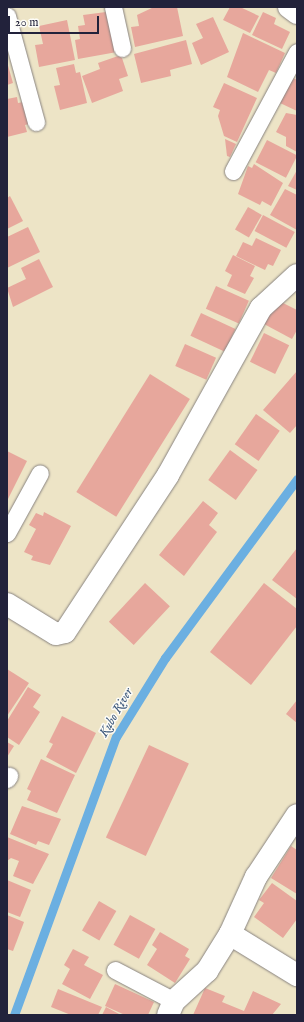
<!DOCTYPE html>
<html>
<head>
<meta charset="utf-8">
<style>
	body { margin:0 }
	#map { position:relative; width:304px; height:1022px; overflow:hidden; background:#ede4c6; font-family:"IM FELL English",serif }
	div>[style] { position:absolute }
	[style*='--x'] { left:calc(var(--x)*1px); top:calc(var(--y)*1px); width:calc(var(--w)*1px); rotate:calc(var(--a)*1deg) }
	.stream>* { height:9px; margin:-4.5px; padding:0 4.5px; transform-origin:4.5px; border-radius:4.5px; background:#6bafe1 }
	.building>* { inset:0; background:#e7a79c; transform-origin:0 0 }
	.roads { filter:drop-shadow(0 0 1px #888380) drop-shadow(0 0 1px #888380) }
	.lane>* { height:17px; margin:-8.5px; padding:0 8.5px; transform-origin:8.5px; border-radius:8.5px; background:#fff }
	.street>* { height:22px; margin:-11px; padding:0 11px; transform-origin:11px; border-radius:11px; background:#fff }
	span { translate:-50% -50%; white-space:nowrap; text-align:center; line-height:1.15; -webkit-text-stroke:3px #fdfcf7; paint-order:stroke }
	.water-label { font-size:13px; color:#3f5a7d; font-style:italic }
	.frame { position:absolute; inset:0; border:8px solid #22223b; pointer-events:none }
	.scale { position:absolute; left:8px; top:16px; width:91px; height:18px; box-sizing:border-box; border:2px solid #22223b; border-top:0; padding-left:5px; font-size:12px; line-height:14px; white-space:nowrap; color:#22223b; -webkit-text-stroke:3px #fdfcf7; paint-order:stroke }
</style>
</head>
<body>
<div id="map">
	<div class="stream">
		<i style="--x:14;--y:1015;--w:296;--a:-69.9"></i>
		<i style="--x:116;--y:737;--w:93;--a:-58.2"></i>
		<i style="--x:165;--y:658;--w:222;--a:-53.6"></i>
	</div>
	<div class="building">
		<i style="clip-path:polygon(154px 7px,177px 7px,183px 36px,135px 47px,131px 27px,139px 26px,137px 15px)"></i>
		<i style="clip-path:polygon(230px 7px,240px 7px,259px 16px,250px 33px,223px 20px)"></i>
		<i style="clip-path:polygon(106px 12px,117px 52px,78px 59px,75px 40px,80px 39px,78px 26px,85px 25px,83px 15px)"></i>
		<i style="clip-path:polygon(263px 12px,276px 18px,274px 24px,290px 32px,282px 49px,252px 35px)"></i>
		<i style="clip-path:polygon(213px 17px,229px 52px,201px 65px,192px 43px,203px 38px,196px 24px)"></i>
		<i style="clip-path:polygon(67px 20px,75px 60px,39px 67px,35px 45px,43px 44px,39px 26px)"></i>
		<i style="clip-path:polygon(243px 33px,285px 53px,276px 73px,269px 70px,258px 92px,227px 77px)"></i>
		<i style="clip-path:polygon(186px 40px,192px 64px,170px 70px,171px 76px,141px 83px,134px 54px)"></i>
		<i style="clip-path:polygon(121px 55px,128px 76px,119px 79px,123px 91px,92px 103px,82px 76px,100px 69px,98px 63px)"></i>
		<i style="clip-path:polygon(7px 62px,13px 83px,7px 85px)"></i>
		<i style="clip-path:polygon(74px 64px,76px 73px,80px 72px,87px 103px,60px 110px,54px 86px,60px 85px,56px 68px)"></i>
		<i style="clip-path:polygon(293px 78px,297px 80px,297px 111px,280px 103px)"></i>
		<i style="clip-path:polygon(224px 83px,257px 98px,237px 142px,224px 136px,218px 116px,220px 110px,213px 107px)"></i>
		<i style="clip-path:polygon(17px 97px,18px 103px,23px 102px,29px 124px,25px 125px,27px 132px,7px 137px,7px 99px)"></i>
		<i style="clip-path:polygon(286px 113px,297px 115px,297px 152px,286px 146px,286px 137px,276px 132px)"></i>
		<i style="clip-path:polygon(225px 139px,236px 144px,230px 157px,227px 156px)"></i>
		<i style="left:267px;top:140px;width:34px;height:25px;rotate:27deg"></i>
		<i style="clip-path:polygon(254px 164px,283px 183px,271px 206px,262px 201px,260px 205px,238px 194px,248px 166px,252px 168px)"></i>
		<i style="clip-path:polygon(297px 170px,297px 190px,288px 186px)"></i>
		<i style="clip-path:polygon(285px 189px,297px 195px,297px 230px,270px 215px)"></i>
		<i style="clip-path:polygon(10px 196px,23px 221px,7px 229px,7px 198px)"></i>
		<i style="left:248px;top:207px;width:16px;height:26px;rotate:30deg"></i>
		<i style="left:263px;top:215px;width:36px;height:18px;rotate:28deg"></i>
		<i style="clip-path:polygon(28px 227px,40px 252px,7px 268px,7px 237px)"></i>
		<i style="clip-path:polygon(256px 238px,281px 250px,273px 266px,268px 264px,265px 270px,236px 256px,243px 242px,252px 246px)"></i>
		<i style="clip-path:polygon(233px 255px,255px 266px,250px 276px,254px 278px,245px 294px,227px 286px,232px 275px,225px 271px)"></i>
		<i style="clip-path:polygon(39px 259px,53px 287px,13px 307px,7px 288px,26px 279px,21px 268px)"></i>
		<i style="left:216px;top:286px;width:36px;height:25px;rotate:24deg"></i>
		<i style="clip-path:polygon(281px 302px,297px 310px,297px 330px,292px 339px,264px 324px,274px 304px)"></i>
		<i style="left:201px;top:313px;width:38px;height:25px;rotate:25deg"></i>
		<i style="left:264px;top:333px;width:28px;height:32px;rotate:26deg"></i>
		<i style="left:185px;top:344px;width:34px;height:24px;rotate:24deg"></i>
		<i style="clip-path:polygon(297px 371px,297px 425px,290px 433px,263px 410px)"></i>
		<i style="left:150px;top:374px;width:47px;height:139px;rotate:32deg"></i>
		<i style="left:256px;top:414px;width:29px;height:37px;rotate:35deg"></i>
		<i style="left:230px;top:450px;width:34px;height:37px;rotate:36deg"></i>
		<i style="clip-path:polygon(7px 451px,27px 461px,7px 501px)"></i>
		<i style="clip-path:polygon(203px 501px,218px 513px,209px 525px,217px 532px,184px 576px,159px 555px)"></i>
		<i style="clip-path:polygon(44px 512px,71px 526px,50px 565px,31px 560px,33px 556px,24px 552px,36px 529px,29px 525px,36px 513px,43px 516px)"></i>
		<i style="clip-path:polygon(297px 548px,297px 599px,272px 580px)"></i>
		<i style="left:145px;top:583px;width:34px;height:53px;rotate:43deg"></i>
		<i style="clip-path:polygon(264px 583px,297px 609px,297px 626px,251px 685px,210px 652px)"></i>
		<i style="clip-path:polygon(7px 669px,29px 683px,7px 716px)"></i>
		<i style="clip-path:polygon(28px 687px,41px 695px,33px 707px,40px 712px,19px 745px,7px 737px,7px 721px)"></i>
		<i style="clip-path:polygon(297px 700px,297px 723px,286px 714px)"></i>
		<i style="clip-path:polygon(62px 716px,96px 733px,76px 773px,46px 757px,53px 744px,49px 742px)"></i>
		<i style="clip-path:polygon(7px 742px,14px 746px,7px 757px)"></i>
		<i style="left:149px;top:745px;width:44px;height:102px;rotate:25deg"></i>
		<i style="clip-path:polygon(41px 759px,75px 775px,57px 813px,27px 800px,31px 791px,27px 789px)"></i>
		<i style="clip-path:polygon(22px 806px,61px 819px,49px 845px,38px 841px,36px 845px,10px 834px)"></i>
		<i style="clip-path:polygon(7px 837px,49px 854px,33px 884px,13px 876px,19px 861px,11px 858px,7px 861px)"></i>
		<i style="clip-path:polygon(291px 846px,297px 850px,297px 894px,271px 878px)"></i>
		<i style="clip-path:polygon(7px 880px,31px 890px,20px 917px,7px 912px)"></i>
		<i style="clip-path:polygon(272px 883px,297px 901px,297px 919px,283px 938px,254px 917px,264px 903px,259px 900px)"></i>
		<i style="left:99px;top:901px;width:20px;height:34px;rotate:30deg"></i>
		<i style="clip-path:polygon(7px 915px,24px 922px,13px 951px,7px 949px)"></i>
		<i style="left:130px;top:915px;width:29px;height:34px;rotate:29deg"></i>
		<i style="clip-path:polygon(160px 932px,189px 949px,185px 956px,190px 959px,175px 983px,147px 965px,157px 949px,152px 945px)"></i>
		<i style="clip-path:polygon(73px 949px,89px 957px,84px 965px,103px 975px,90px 999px,62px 984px,70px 969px,64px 965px)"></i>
		<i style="clip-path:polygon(115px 984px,154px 1002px,148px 1015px,125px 1015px,105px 1006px)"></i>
		<i style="clip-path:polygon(205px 988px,225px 996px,222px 1002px,244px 1011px,253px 991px,281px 1004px,272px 1015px,193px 1015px)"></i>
		<i style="clip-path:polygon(58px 989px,102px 1007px,98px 1015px,71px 1015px,51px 1007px)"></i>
		<i style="clip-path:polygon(106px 1007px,121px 1015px,102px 1015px)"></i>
	</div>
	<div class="roads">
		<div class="lane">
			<i style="--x:113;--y:7;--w:42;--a:77.6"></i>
			<i style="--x:7;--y:16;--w:110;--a:74.7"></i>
			<i style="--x:233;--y:171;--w:135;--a:-61.7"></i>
			<i style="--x:7;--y:533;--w:68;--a:-61.2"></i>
			<i style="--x:7;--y:779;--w:4;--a:-56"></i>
			<i style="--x:115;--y:970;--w:67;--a:27.7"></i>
		</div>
		<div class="street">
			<i style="--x:289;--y:7;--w:10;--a:37"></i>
			<i style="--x:7;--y:604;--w:57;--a:31.5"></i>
			<i style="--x:56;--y:634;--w:9;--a:-13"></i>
			<i style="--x:65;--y:632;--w:188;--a:-56.7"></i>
			<i style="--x:168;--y:475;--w:191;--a:-60.9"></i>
			<i style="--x:261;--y:308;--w:49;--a:-42.5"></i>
			<i style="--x:230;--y:934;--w:79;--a:31.5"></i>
			<i style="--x:168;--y:1015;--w:15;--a:-67"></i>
			<i style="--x:174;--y:1001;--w:45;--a:-42.3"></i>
			<i style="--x:207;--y:971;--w:44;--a:-58.1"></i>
			<i style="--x:230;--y:934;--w:63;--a:-65.5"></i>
			<i style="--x:256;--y:877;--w:74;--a:-56.5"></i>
		</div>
	</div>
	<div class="water-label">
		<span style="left:117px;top:713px;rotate:-60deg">Kubo River</span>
	</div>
	<div class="frame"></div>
	<div class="scale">20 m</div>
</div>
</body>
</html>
